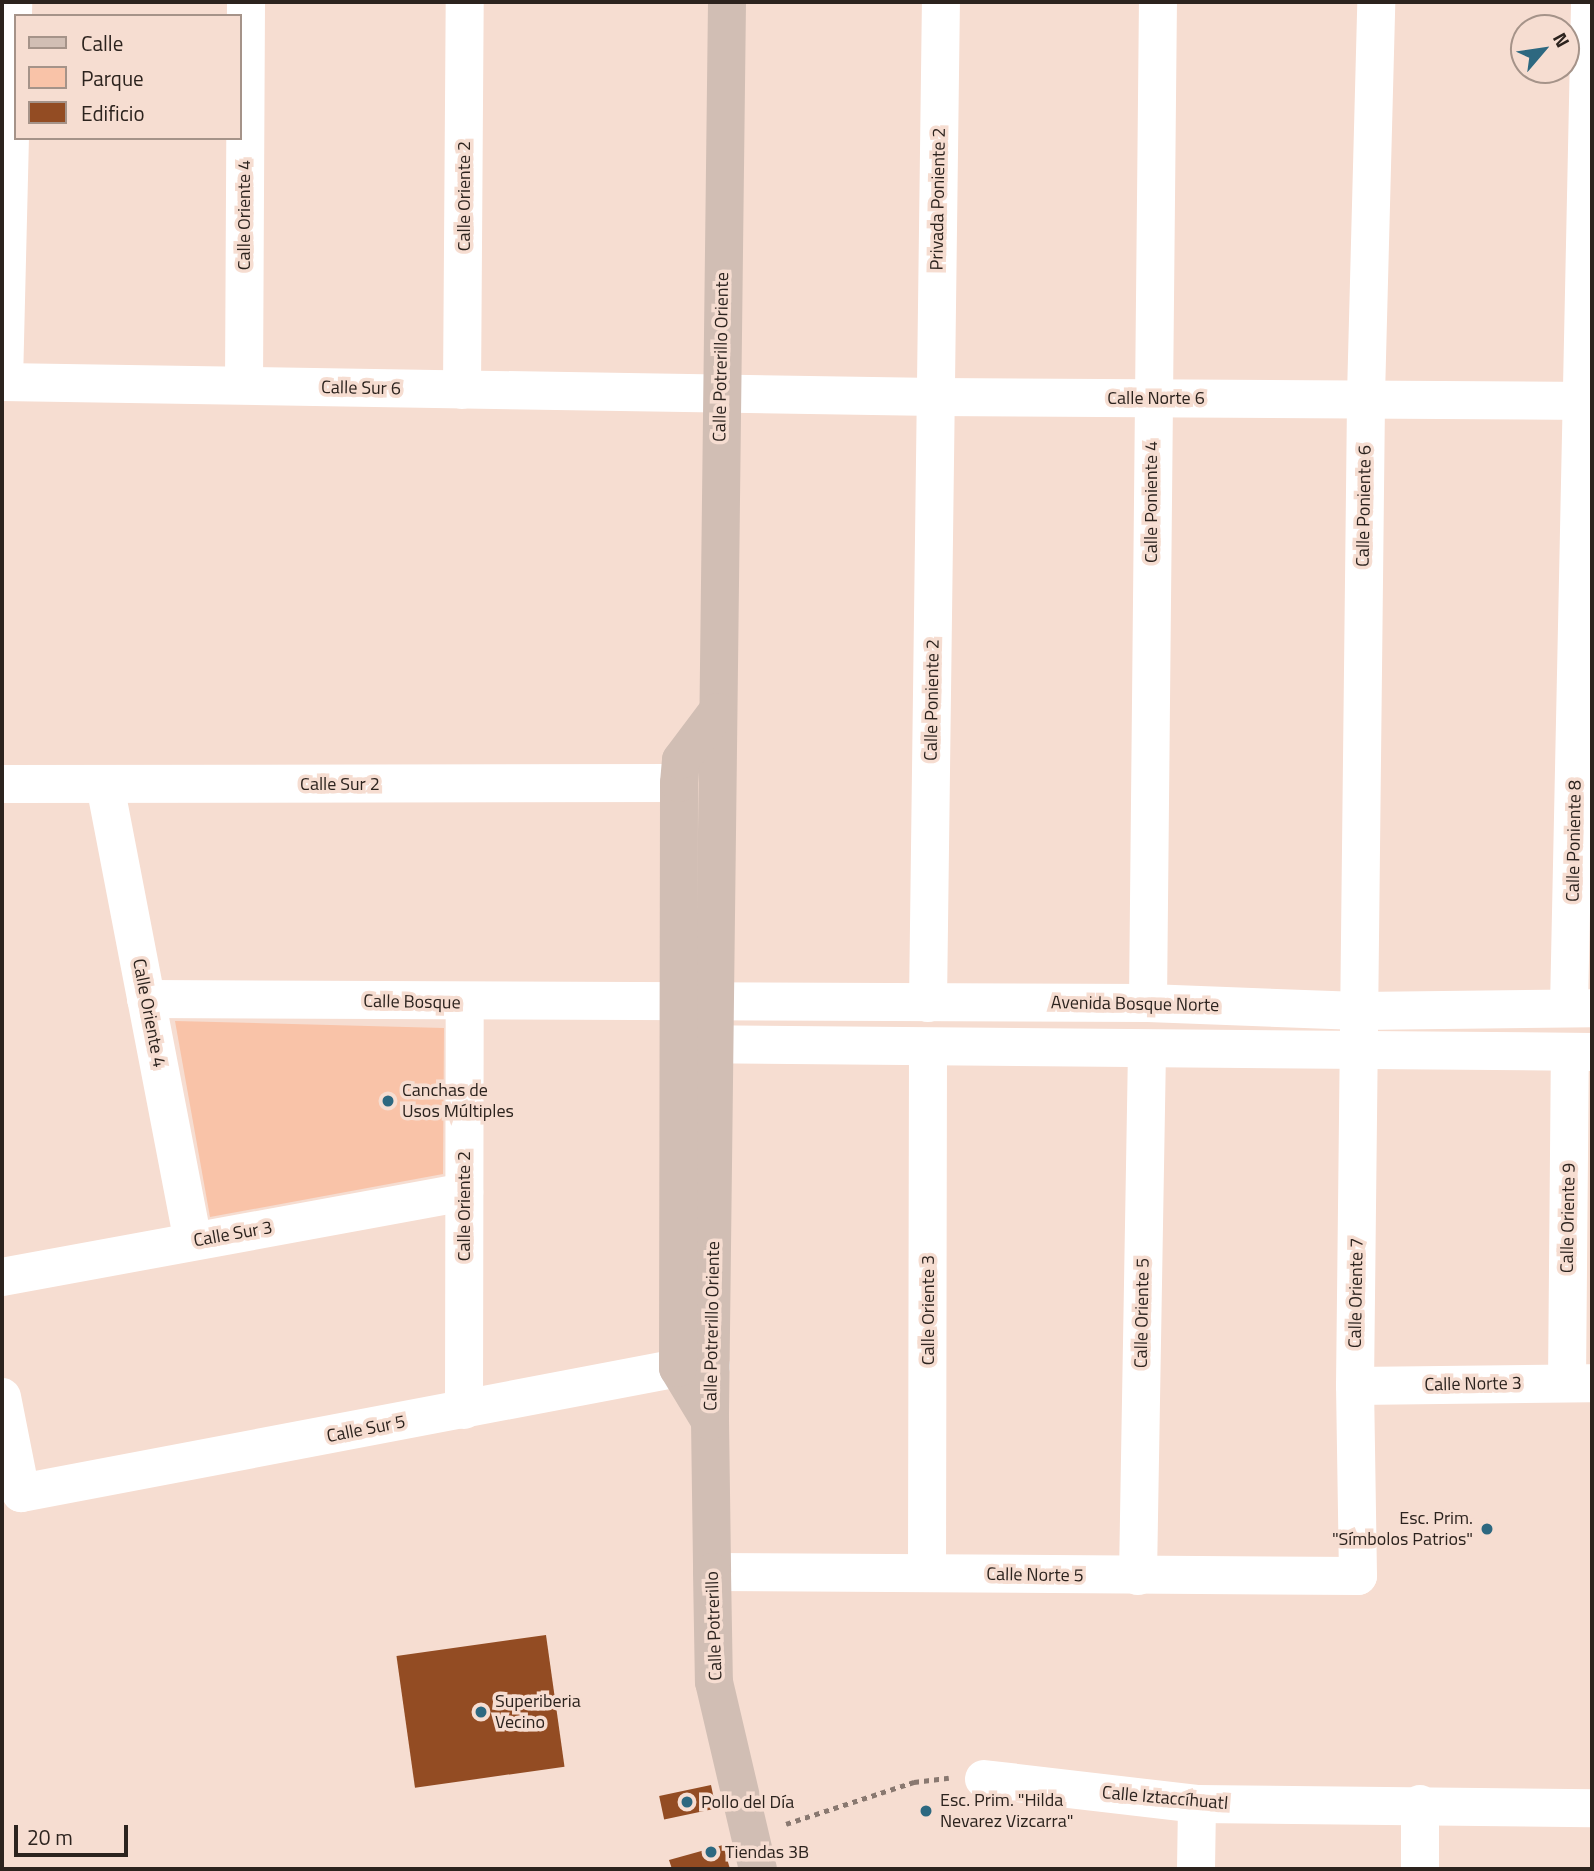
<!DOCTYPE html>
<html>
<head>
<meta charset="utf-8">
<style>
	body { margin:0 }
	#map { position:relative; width:1594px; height:1871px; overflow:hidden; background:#f6ddd1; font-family:"Titillium Web",sans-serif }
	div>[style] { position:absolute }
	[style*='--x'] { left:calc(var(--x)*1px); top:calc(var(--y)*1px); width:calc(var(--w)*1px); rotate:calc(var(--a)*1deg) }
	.green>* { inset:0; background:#f9c3a8 }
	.building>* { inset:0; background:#934c23; transform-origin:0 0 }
	.path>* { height:4.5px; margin-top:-2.25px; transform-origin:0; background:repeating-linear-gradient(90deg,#897870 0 5px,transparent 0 10px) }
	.street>* { height:38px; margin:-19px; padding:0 19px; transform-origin:19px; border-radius:19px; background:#fff }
	.secondary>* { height:38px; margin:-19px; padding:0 19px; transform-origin:19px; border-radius:19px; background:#d1beb4 }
	.dots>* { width:19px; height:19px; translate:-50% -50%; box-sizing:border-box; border:4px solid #f6ddd1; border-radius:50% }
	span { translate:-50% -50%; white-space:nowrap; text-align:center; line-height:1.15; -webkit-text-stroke:7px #f6ddd1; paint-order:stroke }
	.street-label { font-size:18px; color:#2c231e }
	.poi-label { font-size:18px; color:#2c231e }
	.left { translate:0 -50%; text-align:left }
	.right { translate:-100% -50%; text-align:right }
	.frame { position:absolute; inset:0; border:4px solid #2c231e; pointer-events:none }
	.legend { position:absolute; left:14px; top:14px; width:228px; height:126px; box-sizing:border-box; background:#f6ddd1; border:2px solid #a59389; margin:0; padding:9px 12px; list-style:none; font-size:21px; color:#2c231e }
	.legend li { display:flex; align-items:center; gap:14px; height:35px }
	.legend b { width:35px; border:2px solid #a59389 }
	.north { position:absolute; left:1510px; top:14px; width:70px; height:70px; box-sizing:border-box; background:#f6ddd1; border:2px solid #a59389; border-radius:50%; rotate:61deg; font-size:19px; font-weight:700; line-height:28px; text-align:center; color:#2c231e }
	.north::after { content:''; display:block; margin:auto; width:24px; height:32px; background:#2d6880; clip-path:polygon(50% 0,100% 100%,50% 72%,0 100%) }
	.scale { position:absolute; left:14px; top:1825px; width:114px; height:32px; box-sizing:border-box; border:4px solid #2c231e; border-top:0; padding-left:9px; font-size:21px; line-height:24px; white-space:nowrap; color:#2c231e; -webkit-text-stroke:5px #f6ddd1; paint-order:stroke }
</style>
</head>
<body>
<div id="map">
	<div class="green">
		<i style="clip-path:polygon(175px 1021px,444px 1028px,443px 1174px,210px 1217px)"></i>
	</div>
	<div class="building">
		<i style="left:546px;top:1635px;width:133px;height:151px;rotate:82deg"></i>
		<i style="left:711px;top:1785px;width:24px;height:53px;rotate:78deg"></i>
		<i style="clip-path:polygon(723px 1845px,730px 1869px,672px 1869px,669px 1860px)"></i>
	</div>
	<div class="path">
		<i style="--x:786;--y:1824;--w:135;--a:-18.2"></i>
		<i style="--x:914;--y:1782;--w:35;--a:-7"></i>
	</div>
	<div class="street">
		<i style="--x:2;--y:382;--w:934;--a:0.92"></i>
		<i style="--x:936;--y:397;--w:656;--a:0.35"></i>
		<i style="--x:4;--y:382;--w:380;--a:-88.6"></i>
		<i style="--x:244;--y:385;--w:383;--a:-89.7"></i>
		<i style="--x:462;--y:390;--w:388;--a:-89.6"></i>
		<i style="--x:2;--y:784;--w:677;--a:-0.08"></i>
		<i style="--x:105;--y:785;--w:464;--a:79.1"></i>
		<i style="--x:146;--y:999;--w:1002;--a:0.23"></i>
		<i style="--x:1148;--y:1003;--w:211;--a:2.2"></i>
		<i style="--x:1359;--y:1011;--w:233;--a:-0.7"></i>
		<i style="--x:928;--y:1003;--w:1001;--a:-89.26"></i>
		<i style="--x:1148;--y:1003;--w:1001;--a:-89.43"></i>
		<i style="--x:1569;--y:1008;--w:1006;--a:-88.8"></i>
		<i style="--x:681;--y:1044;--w:911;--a:0.5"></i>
		<i style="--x:2;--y:1277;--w:470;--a:-10.4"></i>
		<i style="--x:1567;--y:1383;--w:331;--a:-89.5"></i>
		<i style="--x:1355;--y:1386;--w:235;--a:-0.7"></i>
		<i style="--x:2;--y:1397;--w:98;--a:78.8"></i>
		<i style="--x:21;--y:1493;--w:669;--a:-10.77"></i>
		<i style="--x:678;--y:1368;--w:33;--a:-3"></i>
		<i style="--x:464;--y:1410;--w:408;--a:-89.9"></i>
		<i style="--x:712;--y:1572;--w:646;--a:0.35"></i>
		<i style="--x:1358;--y:1576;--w:190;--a:-90.9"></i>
		<i style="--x:1355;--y:1386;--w:990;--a:-89.36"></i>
		<i style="--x:1366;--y:396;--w:394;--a:-88.5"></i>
		<i style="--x:927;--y:1573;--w:525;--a:-89.89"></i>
		<i style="--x:1138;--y:1576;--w:526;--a:-89.02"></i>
		<i style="--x:984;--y:1779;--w:214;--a:6.7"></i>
		<i style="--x:1197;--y:1804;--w:395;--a:0.6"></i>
		<i style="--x:1420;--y:1804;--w:65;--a:90"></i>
		<i style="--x:1196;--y:1869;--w:65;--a:-89.1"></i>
	</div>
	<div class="secondary">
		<i style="--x:727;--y:2;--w:1419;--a:90.69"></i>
		<i style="--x:710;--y:1421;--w:151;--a:89.2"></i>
		<i style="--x:712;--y:1572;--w:110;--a:89"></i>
		<i style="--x:714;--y:1682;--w:192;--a:76.8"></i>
		<i style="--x:710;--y:1421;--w:62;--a:-121.1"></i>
		<i style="--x:678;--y:1368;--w:585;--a:-89.9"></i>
		<i style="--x:679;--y:783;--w:23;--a:-85"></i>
		<i style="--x:681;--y:760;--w:60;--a:-53.1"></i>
	</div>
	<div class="dots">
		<i style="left:388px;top:1101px;background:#2d6880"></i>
		<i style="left:1487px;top:1529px;background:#2d6880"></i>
		<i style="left:481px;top:1712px;background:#2d6880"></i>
		<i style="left:687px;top:1802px;background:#2d6880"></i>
		<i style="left:926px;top:1811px;background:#2d6880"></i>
		<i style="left:711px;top:1852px;background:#2d6880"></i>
	</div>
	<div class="street-label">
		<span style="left:464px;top:196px;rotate:-90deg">Calle Oriente 2</span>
		<span style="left:938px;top:199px;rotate:-89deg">Privada Poniente 2</span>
		<span style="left:244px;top:215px;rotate:-90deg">Calle Oriente 4</span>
		<span style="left:721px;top:357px;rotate:-89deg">Calle Potrerillo Oriente</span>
		<span style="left:361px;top:388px;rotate:1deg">Calle Sur 6</span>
		<span style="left:1156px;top:398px">Calle Norte 6</span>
		<span style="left:1151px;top:502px;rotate:-90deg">Calle Poniente 4</span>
		<span style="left:1364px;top:506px;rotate:-89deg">Calle Poniente 6</span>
		<span style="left:932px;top:700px;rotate:-89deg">Calle Poniente 2</span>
		<span style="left:340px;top:784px">Calle Sur 2</span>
		<span style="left:1574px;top:841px;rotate:-89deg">Calle Poniente 8</span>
		<span style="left:412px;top:1002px;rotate:1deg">Calle Bosque</span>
		<span style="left:1135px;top:1004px;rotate:1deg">Avenida Bosque Norte</span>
		<span style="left:149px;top:1013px;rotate:79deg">Calle Oriente 4</span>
		<span style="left:464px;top:1206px;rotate:-90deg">Calle Oriente 2</span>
		<span style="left:1568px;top:1218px;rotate:-89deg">Calle Oriente 9</span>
		<span style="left:233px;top:1234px;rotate:-10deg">Calle Sur 3</span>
		<span style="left:1356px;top:1293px;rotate:-89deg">Calle Oriente 7</span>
		<span style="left:928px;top:1310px;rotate:-90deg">Calle Oriente 3</span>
		<span style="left:1142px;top:1313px;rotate:-89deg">Calle Oriente 5</span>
		<span style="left:712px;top:1326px;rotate:-89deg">Calle Potrerillo Oriente</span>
		<span style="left:1473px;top:1384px;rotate:-1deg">Calle Norte 3</span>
		<span style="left:366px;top:1429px;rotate:-11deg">Calle Sur 5</span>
		<span style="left:1035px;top:1575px;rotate:1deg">Calle Norte 5</span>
		<span style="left:714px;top:1626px;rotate:-92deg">Calle Potrerillo</span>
		<span style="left:1165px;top:1798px;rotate:5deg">Calle Iztaccíhuatl</span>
	</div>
	<div class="poi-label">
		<span class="left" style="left:402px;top:1101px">Canchas de<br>Usos Múltiples</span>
		<span class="right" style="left:1473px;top:1529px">Esc. Prim.<br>"Símbolos Patrios"</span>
		<span class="left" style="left:495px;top:1712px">Superiberia<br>Vecino</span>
		<span class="left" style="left:940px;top:1811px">Esc. Prim. "Hilda<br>Nevarez Vizcarra"</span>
		<span class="left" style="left:701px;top:1802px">Pollo del Día</span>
		<span class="left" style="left:725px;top:1852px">Tiendas 3B</span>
	</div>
	<div class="frame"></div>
	<ul class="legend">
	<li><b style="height:9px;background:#d1beb4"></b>Calle</li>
	<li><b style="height:19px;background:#f9c3a8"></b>Parque</li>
	<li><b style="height:19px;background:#934c23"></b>Edificio</li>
	</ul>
	<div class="north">N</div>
	<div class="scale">20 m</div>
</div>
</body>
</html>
